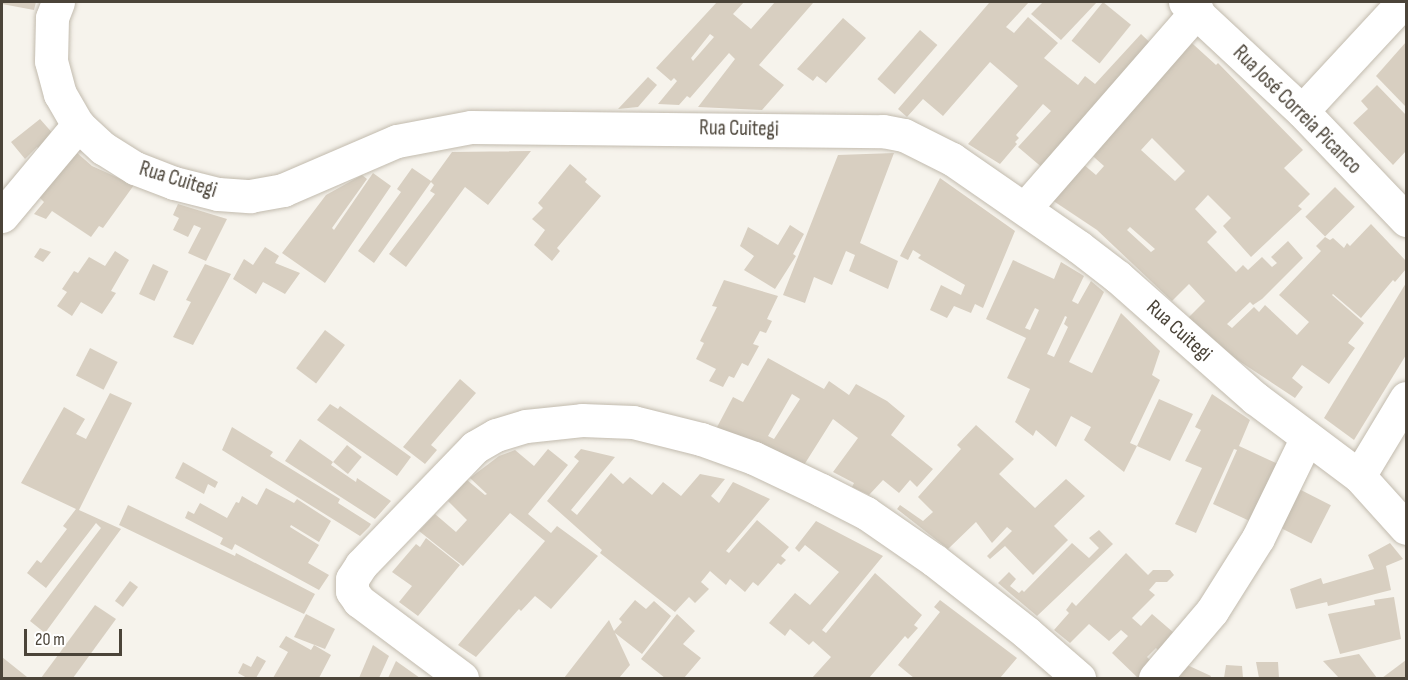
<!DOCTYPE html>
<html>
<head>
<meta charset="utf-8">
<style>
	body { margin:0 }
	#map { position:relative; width:1408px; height:680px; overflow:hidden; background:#f6f3ec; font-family:"Sofia Sans Condensed",sans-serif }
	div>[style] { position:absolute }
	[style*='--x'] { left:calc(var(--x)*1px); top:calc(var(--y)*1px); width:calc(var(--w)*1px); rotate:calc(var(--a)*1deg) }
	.building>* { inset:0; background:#d8cfc1; transform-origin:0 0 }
	.roads { filter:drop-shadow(0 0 2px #c2bbae) drop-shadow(0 0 2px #c2bbae) }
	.minor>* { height:33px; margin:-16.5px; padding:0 16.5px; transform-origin:16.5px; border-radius:16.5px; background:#fff }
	span { translate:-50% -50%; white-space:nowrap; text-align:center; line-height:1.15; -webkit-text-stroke:5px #fff; paint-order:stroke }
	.street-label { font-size:21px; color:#4b4439 }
	.frame { position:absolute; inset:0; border:3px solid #4b4439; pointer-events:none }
	.scale { position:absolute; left:24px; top:629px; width:98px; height:27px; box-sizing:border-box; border:3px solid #4b4439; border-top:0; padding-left:8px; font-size:18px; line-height:21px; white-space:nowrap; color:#4b4439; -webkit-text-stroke:4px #fff; paint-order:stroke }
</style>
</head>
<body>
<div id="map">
	<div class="building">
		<i style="clip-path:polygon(2px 2px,36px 2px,34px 10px,2px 4px)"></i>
		<i style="clip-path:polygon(evenodd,717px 2px,744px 2px,733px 14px,751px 29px,775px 2px,813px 3px,759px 65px,784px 85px,762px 110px,698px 107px,735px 59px,729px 53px,690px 98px,687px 96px,679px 105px,658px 104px,677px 81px,674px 78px,671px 81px,656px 68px,717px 2px,710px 34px,714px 37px,693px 61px,691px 58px,710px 34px)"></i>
		<i style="clip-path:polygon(987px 2px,1029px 2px,1006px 27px,1014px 33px,1028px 17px,1058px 43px,1044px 58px,1078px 85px,1085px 76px,1095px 84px,1141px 34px,1159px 51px,1051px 175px,1018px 147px,1051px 111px,1043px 104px,1016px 135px,1019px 138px,1015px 142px,1017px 144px,1000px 164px,968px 144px,1018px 86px,990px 62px,943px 116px,923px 99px,907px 117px,898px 109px,989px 3px)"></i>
		<i style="clip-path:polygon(1043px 2px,1097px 2px,1061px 40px,1031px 14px)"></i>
		<i style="left:1103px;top:2px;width:36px;height:50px;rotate:39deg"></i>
		<i style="clip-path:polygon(843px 18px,866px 38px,826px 83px,817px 76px,813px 81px,797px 69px)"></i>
		<i style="left:920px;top:30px;width:23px;height:65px;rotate:41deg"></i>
		<i style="clip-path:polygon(evenodd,1183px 35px,1216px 65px,1218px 63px,1303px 150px,1284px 168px,1310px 194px,1298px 206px,1302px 209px,1251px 257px,1223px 226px,1231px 218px,1208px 195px,1195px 209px,1217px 232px,1207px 242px,1236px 272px,1243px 265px,1248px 270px,1262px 257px,1272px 267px,1277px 263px,1271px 257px,1288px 241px,1303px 258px,1262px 299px,1253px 305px,1250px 302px,1227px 324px,1232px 328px,1254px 307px,1259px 312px,1265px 305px,1297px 335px,1309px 322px,1279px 295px,1321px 251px,1316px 246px,1325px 237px,1330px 240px,1333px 238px,1344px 248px,1347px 243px,1350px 246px,1371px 224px,1406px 261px,1406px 269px,1395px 282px,1393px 280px,1361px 318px,1333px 294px,1332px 295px,1364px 323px,1348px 343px,1355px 348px,1329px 384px,1302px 365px,1292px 378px,1303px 387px,1295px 398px,1215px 345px,1188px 318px,1205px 301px,1189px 284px,1172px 301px,1097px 230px,1046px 196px,1077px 159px,1096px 175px,1104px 166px,1086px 150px,1183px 35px,1152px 138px,1185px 171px,1175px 181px,1141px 150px,1152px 138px,1183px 35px,1130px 227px,1155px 249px,1151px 252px,1127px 230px,1130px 227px)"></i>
		<i style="clip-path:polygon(1406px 42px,1406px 107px,1376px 76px)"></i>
		<i style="clip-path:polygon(648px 77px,657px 85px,638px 107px,618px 109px)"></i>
		<i style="clip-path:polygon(1377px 85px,1406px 115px,1406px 151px,1393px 165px,1353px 123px,1368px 109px,1361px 101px)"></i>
		<i style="clip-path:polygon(40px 119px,55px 136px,42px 151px,37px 147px,25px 159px,11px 142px)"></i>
		<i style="clip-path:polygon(531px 151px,488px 205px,465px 187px,406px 267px,389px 254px,435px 194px,430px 191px,434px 185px,431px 182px,374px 263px,358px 251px,401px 192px,397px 189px,412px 168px,431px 181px,452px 152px)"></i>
		<i style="clip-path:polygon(76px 152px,92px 166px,134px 185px,103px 228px,99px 226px,91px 237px,52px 211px,46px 219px,34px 214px,44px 202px,37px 195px)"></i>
		<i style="clip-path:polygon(894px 153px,860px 243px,898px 261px,888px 289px,849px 271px,855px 255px,846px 251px,832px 285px,814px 277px,805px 303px,783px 295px,838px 155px)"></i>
		<i style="clip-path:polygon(570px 164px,587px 179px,585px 182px,601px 196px,557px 248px,560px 251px,552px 261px,534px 245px,545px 230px,532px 219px,543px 208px,538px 203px)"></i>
		<i style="clip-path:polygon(373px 173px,391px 186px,325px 283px,282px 253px,326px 195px,362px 175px,367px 179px,332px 228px,334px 230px)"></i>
		<i style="clip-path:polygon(940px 178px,1015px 231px,983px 308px,975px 304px,971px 313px,954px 306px,947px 318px,930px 310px,941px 285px,961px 295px,965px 285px,918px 258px,921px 255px,913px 250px,908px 260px,900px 256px)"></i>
		<i style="left:1335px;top:187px;width:28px;height:42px;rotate:45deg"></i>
		<i style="clip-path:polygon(178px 204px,227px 219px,206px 261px,188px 253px,201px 228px,194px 225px,188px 237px,173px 230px,179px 218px,173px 215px)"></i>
		<i style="clip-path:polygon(790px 225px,804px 234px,793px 254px,796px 256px,775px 289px,744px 270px,754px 256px,740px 246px,748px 227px,778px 245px)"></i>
		<i style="clip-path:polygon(265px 247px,279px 256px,275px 263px,300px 273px,285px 294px,263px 282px,256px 294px,233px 279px,244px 259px,253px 265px)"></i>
		<i style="clip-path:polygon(40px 248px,51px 252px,43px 262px,34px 257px)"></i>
		<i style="clip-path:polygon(115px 251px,129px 260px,111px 291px,116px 293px,102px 314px,81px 302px,72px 316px,57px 306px,67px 292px,62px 289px,74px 271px,78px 273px,89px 257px,105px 266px)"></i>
		<i style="clip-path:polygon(evenodd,1013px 260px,1054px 279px,1061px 262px,1084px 276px,1072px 301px,1078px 304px,1091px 281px,1104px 292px,1069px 362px,1092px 373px,1121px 313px,1160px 351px,1152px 375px,1160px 380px,1130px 443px,1137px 446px,1159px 399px,1193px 414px,1170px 461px,1137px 446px,1124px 472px,1084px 440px,1091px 427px,1071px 416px,1056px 447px,1036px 430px,1033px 436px,1015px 422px,1030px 389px,1007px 378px,1026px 338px,986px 319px,1013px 260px,1035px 308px,1039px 310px,1030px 330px,1025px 328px,1035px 308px,1013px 260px,1065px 316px,1067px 317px,1064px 324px,1068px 327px,1054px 357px,1047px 354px,1065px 316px)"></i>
		<i style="left:153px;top:264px;width:17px;height:33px;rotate:25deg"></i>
		<i style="clip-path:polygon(205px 264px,231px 274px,193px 345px,173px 337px,191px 302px,186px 300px)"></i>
		<i style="clip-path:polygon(724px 280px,778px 296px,767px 319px,772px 321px,766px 333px,760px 331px,753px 344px,759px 346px,748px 366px,742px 363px,734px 378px,729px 376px,723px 387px,709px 381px,716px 369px,696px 359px,704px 343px,700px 341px,717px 307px,712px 306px)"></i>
		<i style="clip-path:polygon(1406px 283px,1406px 355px,1354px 440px,1324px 418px)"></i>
		<i style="left:325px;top:330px;width:25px;height:48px;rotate:37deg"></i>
		<i style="left:90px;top:348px;width:31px;height:31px;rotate:27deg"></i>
		<i style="clip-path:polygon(evenodd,768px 358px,824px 389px,829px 381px,849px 395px,856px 384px,887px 401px,905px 416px,891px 435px,933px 469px,917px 487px,910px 480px,899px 493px,883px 480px,869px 495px,852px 487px,854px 483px,833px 472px,858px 438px,833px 419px,804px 465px,716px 429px,733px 397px,743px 402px,768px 358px,792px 394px,800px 399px,774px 439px,768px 436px,792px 394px)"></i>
		<i style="clip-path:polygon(460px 379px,476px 393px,431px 445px,437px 450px,425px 464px,403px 447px)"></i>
		<i style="clip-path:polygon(110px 393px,132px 403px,79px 510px,121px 529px,45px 633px,30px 621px,101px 528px,96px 523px,46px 588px,27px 573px,37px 560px,41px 563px,67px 529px,63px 526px,76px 509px,21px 483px,64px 407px,85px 419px,76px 434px,86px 439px)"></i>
		<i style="clip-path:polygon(1212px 394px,1250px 420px,1239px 446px,1280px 465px,1254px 523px,1213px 504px,1237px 450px,1234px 449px,1196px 533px,1175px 524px,1202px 468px,1185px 461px,1201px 430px,1195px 427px)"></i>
		<i style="clip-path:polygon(330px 404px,338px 409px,340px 406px,411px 457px,397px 476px,317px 420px)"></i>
		<i style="clip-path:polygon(976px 425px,1014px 459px,999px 474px,1035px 508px,1066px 479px,1085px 496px,1054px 526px,1068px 540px,1033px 575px,1005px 546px,990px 559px,987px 556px,1012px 531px,1007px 527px,992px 543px,976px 522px,948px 549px,897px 509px,900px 505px,923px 521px,933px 512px,918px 497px,961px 449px,957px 445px)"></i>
		<i style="clip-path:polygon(232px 427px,273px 452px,270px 456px,340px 499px,338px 503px,371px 524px,369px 527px,360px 536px,222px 450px)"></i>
		<i style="clip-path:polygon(300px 439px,333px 462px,331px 465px,356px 482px,357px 478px,391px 501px,375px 519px,285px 461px)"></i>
		<i style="left:347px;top:445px;width:19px;height:22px;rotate:39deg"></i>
		<i style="clip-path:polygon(548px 449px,568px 465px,528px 514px,551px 533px,557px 526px,598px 556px,551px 609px,535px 596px,521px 611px,519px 609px,476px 657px,458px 645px,545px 541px,510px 513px,463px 566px,419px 531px,435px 514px,456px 532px,467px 520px,448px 501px,467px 480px,485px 495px,487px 494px,470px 478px,499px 456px,515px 450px,534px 466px)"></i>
		<i style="clip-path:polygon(581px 449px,615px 457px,571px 510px,577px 515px,611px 473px,623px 484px,630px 477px,652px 495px,663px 482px,681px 496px,700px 474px,725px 479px,711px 496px,719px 503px,733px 482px,770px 499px,726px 551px,729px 553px,757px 520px,789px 547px,781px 556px,786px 560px,781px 565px,778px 563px,758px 586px,753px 582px,745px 592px,730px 579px,726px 585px,710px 571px,701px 582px,709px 589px,695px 603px,689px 597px,675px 612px,600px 553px,602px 550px,547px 501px,579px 461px,574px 457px)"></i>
		<i style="clip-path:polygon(183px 462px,218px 482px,215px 488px,208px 484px,204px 494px,175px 478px)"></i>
		<i style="clip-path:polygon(266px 488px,294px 503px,297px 499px,331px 521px,319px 542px,291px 525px,290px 527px,319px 545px,308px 563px,329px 575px,319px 590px,235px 544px,232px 550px,220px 544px,223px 538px,185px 518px,188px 511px,194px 514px,200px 503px,227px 518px,236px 502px,239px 503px,242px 496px,257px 505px)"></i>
		<i style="left:1297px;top:488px;width:38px;height:43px;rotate:27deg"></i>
		<i style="clip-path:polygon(128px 505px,235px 556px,236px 553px,315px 594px,304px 614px,119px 525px)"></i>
		<i style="clip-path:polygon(816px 521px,883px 556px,822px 630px,826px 633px,875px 573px,922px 615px,914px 625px,918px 628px,908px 639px,905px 636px,869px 678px,812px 678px,831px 657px,813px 641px,809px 645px,790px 629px,785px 636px,769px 623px,795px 593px,810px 605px,839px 572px,805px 545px,799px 552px,795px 548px)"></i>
		<i style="clip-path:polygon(1099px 530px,1113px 544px,1037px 616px,998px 583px,1009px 572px,1016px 579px,1010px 586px,1019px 593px,1022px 590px,1024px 592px,1072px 543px,1089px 558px,1099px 548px,1089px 538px)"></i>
		<i style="clip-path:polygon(426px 538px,460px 565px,418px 616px,399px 602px,412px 586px,392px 572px,416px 544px,420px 547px)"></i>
		<i style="clip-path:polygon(1390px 543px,1403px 559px,1386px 566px,1391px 590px,1328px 606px,1327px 602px,1296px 609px,1290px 589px,1321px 578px,1323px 584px,1374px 569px,1368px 555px)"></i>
		<i style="clip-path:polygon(1126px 553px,1148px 575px,1153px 570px,1170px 570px,1174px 575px,1167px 582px,1156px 582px,1149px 590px,1155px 595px,1132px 618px,1141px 626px,1152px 614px,1181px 639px,1165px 658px,1156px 648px,1147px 657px,1153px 663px,1138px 678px,1112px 653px,1128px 636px,1121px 630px,1109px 641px,1089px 624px,1070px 643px,1054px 630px,1069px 613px,1066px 610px,1072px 602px,1076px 606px)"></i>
		<i style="left:130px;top:581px;width:10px;height:25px;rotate:37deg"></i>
		<i style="clip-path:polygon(1394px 597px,1401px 639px,1340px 654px,1328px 614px,1375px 605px,1374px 600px)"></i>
		<i style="clip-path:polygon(635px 600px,646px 609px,654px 601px,671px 616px,642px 654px,615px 633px,630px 665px,619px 678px,564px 678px,609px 620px,614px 631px,622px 622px,619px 619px)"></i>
		<i style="clip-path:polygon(940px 600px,1017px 658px,1000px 678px,914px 678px,898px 665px,940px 612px,934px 607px)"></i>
		<i style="clip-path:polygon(95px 605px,116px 619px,73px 678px,41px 678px)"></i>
		<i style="clip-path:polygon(306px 614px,335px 629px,325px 649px,294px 637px)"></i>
		<i style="clip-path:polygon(677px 614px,695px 631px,683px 644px,701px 658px,684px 678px,665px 678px,641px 659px)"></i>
		<i style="clip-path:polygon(286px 636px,311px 650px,314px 645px,331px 655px,319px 678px,273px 678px,288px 652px,279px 647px)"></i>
		<i style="clip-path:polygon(373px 645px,389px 656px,379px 678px,359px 678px)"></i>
		<i style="clip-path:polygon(1359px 654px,1377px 678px,1339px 678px,1323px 661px)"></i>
		<i style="clip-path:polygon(257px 656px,266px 661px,256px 678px,247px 678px,238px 673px,243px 663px,251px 667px)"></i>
		<i style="clip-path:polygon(2px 657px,27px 677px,26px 678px,2px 678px)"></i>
		<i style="clip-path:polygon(1406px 660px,1406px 678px,1382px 678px)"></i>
		<i style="clip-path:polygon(396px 661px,420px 678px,388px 678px)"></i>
		<i style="clip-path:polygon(1256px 662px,1278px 662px,1279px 678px,1259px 678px)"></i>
		<i style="clip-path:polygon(1185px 664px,1211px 676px,1210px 678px,1178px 678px)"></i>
		<i style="clip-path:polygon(1226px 665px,1242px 666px,1243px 678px,1224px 678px)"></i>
	</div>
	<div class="roads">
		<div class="minor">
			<i style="--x:58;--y:2;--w:17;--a:111"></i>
			<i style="--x:52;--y:18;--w:43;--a:91.3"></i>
			<i style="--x:51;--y:61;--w:34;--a:75"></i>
			<i style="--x:60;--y:94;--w:36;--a:60"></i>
			<i style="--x:78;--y:125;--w:34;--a:43"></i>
			<i style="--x:103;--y:148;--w:38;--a:32"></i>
			<i style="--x:135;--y:168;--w:42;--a:21"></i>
			<i style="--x:174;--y:183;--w:45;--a:14"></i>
			<i style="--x:218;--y:194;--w:32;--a:4"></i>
			<i style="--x:250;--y:196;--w:34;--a:-10"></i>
			<i style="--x:283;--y:190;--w:124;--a:-23.3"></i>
			<i style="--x:397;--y:141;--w:75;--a:-10.7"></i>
			<i style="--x:471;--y:127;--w:412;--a:0.6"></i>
			<i style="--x:883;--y:131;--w:21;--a:11"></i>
			<i style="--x:904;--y:135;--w:54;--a:26.6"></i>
			<i style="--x:952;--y:159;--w:155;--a:34.7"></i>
			<i style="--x:1079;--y:247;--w:49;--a:37.6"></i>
			<i style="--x:1118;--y:277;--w:183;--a:41.5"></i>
			<i style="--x:1255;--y:398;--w:130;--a:36.9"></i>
			<i style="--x:1359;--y:476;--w:70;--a:47.9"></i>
			<i style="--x:1185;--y:2;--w:160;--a:43"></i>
			<i style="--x:1302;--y:111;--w:151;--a:46.3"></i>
			<i style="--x:1302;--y:111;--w:149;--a:-47.2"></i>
			<i style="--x:1025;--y:208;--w:262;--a:-48.9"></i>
			<i style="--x:2;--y:216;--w:119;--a:-50.1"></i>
			<i style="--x:1359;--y:476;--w:91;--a:-58.9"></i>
			<i style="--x:462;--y:678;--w:129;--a:-143.2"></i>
			<i style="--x:359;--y:601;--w:12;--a:-125"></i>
			<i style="--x:352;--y:591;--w:12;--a:-90"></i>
			<i style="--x:352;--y:579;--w:17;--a:-57"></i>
			<i style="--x:361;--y:565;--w:164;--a:-46"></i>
			<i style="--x:475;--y:447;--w:24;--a:-30"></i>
			<i style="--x:496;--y:435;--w:31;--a:-17"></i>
			<i style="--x:526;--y:426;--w:56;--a:-6.1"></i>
			<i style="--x:582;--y:420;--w:51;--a:2.2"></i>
			<i style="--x:633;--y:422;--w:70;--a:14"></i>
			<i style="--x:701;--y:439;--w:56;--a:19.7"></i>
			<i style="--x:754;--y:458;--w:74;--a:25.5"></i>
			<i style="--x:821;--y:490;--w:51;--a:27.1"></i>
			<i style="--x:866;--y:513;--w:83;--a:34.7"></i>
			<i style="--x:934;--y:560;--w:118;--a:38.1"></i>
			<i style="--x:1027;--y:633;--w:69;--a:40.9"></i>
			<i style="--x:1155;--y:678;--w:88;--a:-49.6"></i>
			<i style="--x:1212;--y:611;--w:86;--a:-57.8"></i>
			<i style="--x:1258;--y:538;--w:112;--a:-64.1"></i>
		</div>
	</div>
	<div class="street-label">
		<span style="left:1297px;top:110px;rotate:45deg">Rua José Correia Picanco</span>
		<span style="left:739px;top:129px;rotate:1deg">Rua Cuitegi</span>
		<span style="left:178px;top:180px;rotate:17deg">Rua Cuitegi</span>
		<span style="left:1179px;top:331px;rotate:42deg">Rua Cuitegi</span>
	</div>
	<div class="frame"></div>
	<div class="scale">20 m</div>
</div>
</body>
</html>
